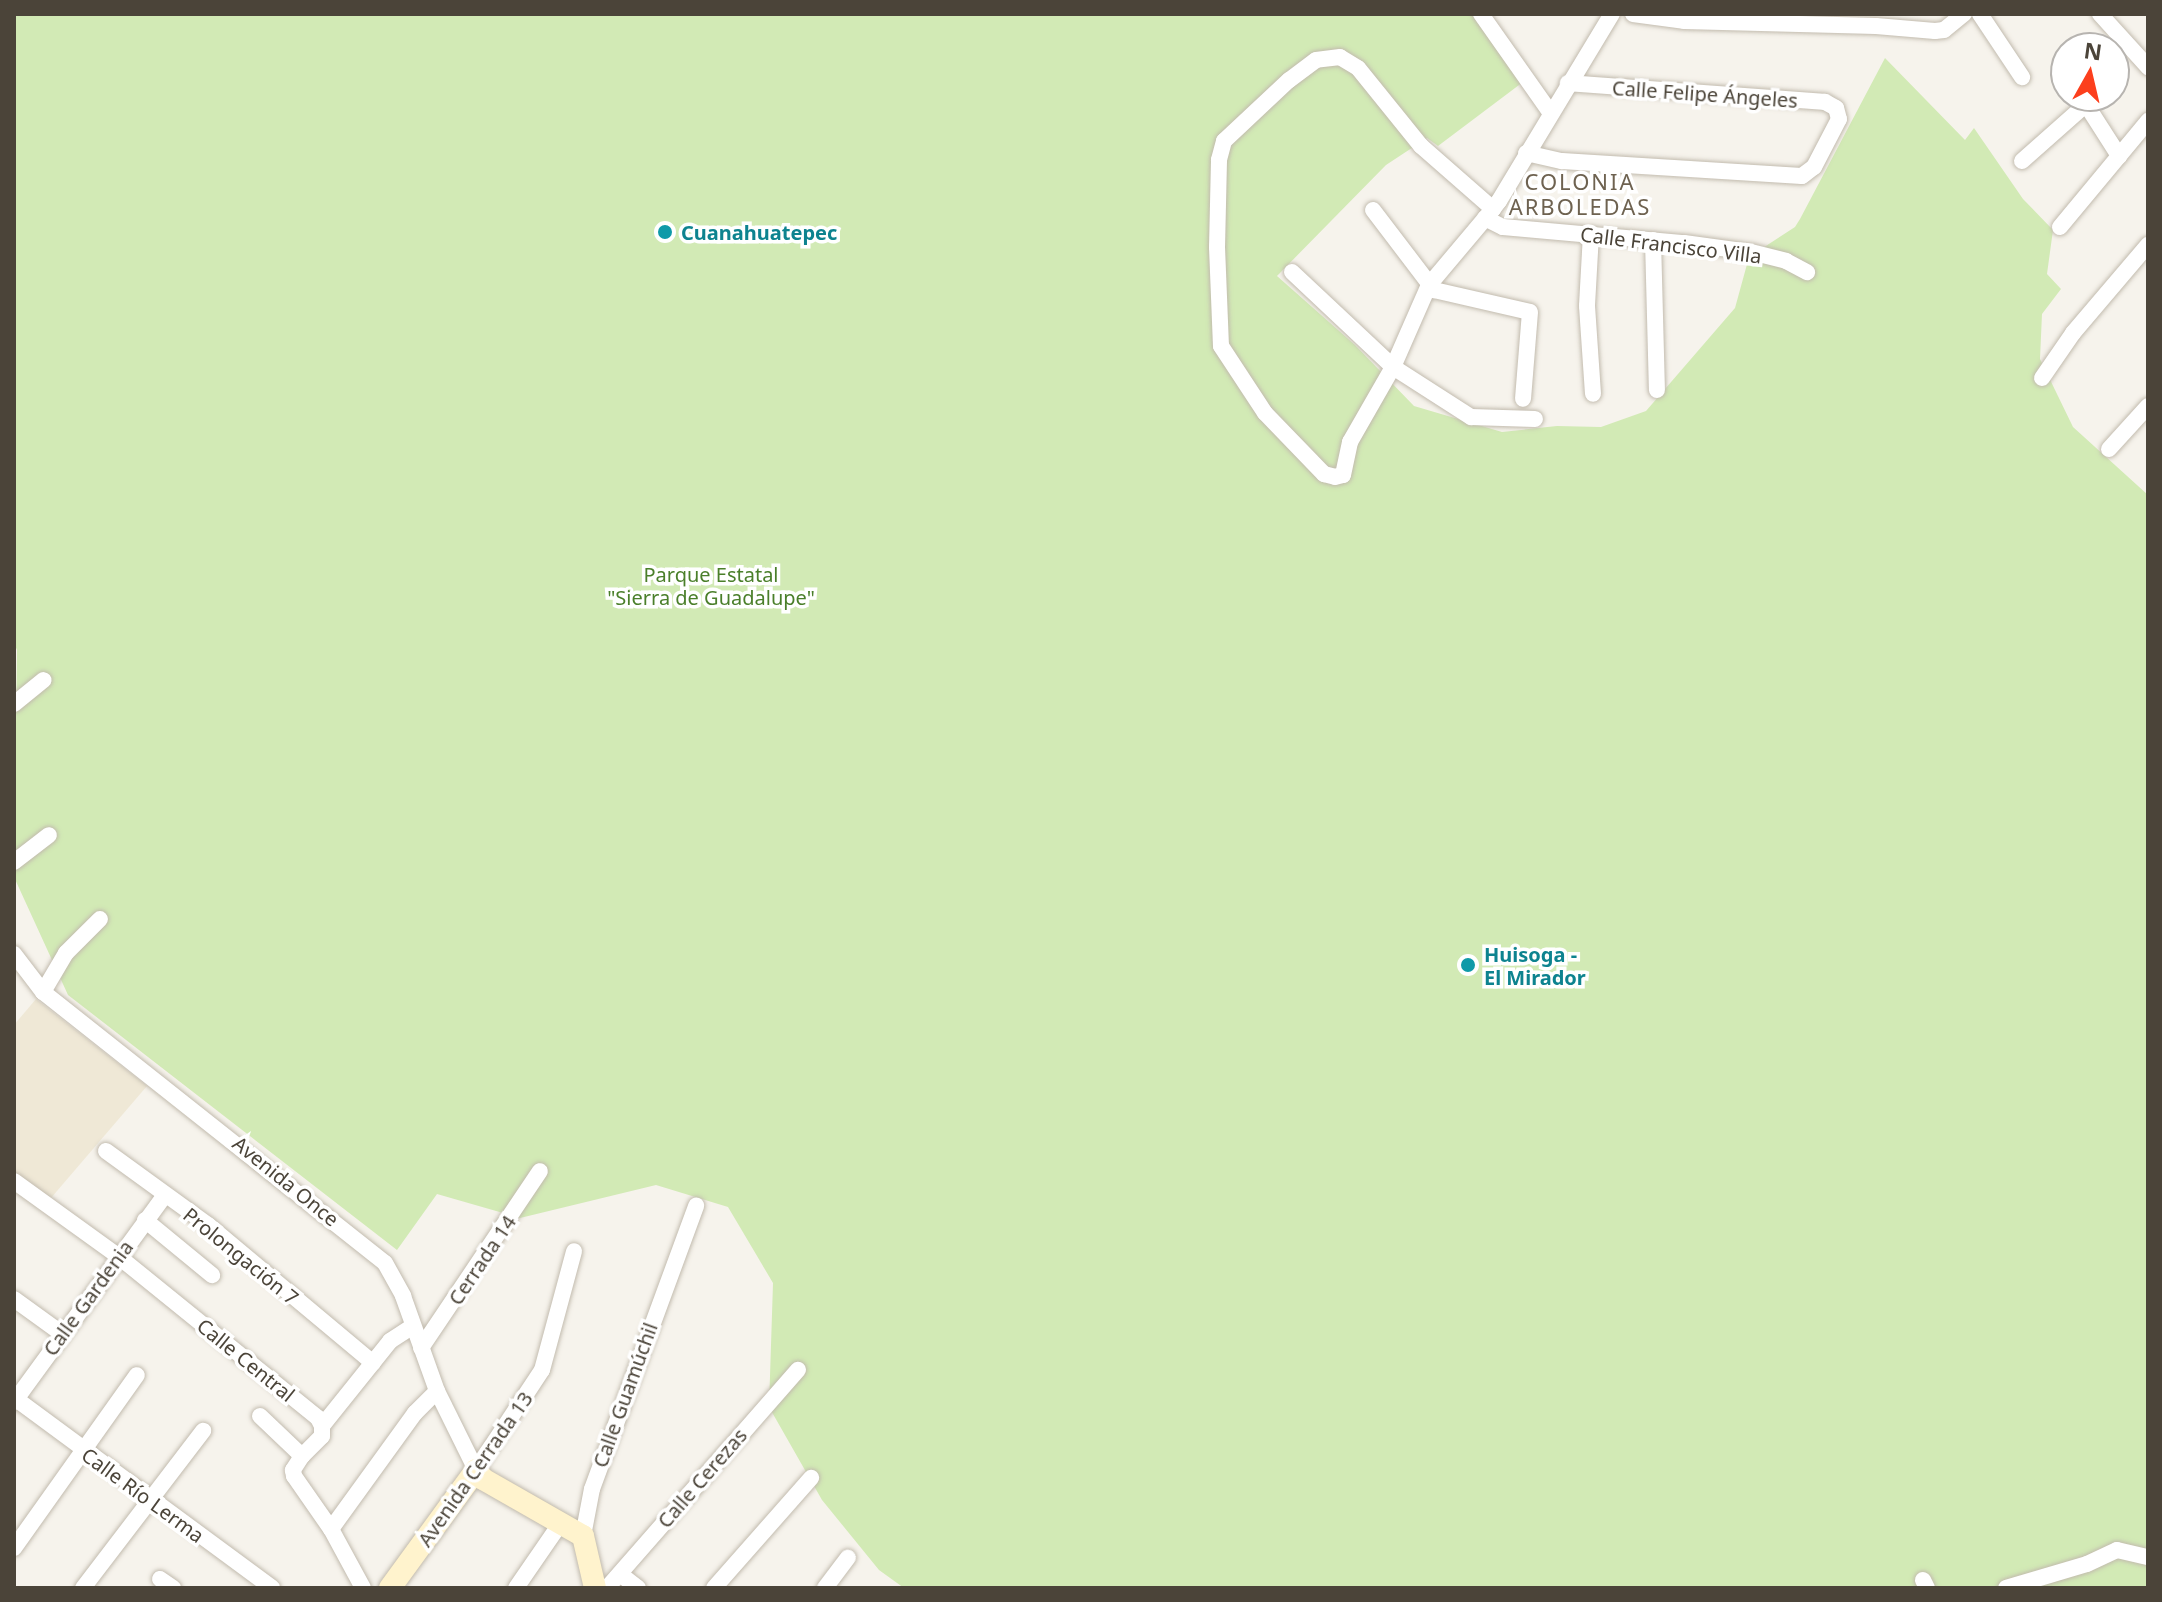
<!DOCTYPE html>
<html>
<head>
<meta charset="utf-8">
<style>
	body { margin:0 }
	#map { position:relative; width:2162px; height:1602px; overflow:hidden; background:#f6f3ec; font-family:"Noto Sans",sans-serif }
	div>[style] { position:absolute }
	[style*='--x'] { left:calc(var(--x)*1px); top:calc(var(--y)*1px); width:calc(var(--w)*1px); rotate:calc(var(--a)*1deg) }
	.education>* { inset:0; background:#efe8d6 }
	.green>* { inset:0; background:#d2eab5 }
	.roads { filter:drop-shadow(0 0 2px #c2bbae) drop-shadow(0 0 2px #c2bbae) }
	.street>* { height:16px; margin:-8px; padding:0 8px; transform-origin:8px; border-radius:8px; background:#fff }
	.secondary>* { height:22px; margin:-11px; padding:0 11px; transform-origin:11px; border-radius:11px; background:#fff3cd }
	.dots>* { width:22px; height:22px; translate:-50% -50%; box-sizing:border-box; border:4px solid #fff; border-radius:50% }
	span { translate:-50% -50%; white-space:nowrap; text-align:center; line-height:1.15; -webkit-text-stroke:7px #fff; paint-order:stroke }
	.street-label { font-size:20px; color:#4b4439 }
	.culture-label { font-size:20px; color:#0d838f; font-weight:700 }
	.left { translate:0 -50%; text-align:left }
	.park-label { font-size:20px; color:#4a7f2a }
	.neighbourhood-label { font-size:22px; color:#6e6250; letter-spacing:2px }
	.frame { position:absolute; inset:0; border:16px solid #4b4439; pointer-events:none }
	.north { position:absolute; left:2050px; top:32px; width:80px; height:80px; box-sizing:border-box; background:#fff; border:2px solid #b7b4b0; border-radius:50%; rotate:8deg; font-size:22px; font-weight:700; line-height:32px; text-align:center; color:#4b4439 }
	.north::after { content:''; display:block; margin:auto; width:28px; height:36px; background:#fc3f1d; clip-path:polygon(50% 0,100% 100%,50% 72%,0 100%) }
</style>
</head>
<body>
<div id="map">
	<div class="education">
		<i style="clip-path:polygon(36px 999px,147px 1086px,51px 1198px,14px 1172px,14px 1025px)"></i>
	</div>
	<div class="green">
		<i style="clip-path:polygon(14px 14px,1487px 14px,1531px 76px,1438px 146px,1427px 138px,1386px 165px,1277px 276px,1355px 345px,1414px 406px,1502px 432px,1557px 426px,1601px 427px,1646px 411px,1735px 308px,1749px 257px,1795px 227px,1800px 219px,1885px 58px,1965px 140px,1974px 128px,2023px 199px,2053px 230px,2047px 274px,2061px 289px,2042px 314px,2040px 359px,2073px 427px,2148px 495px,2148px 1588px,904px 1588px,879px 1570px,822px 1500px,769px 1407px,773px 1283px,728px 1207px,656px 1185px,520px 1218px,437px 1194px,397px 1250px,68px 995px,14px 877px,17px 650px,14px 643px)"></i>
	</div>
	<div class="roads">
		<div class="street">
			<i style="--x:1481;--y:14;--w:120;--a:54.9"></i>
			<i style="--x:1633;--y:14;--w:51;--a:7.8"></i>
			<i style="--x:1684;--y:21;--w:192;--a:1.5"></i>
			<i style="--x:1876;--y:26;--w:59;--a:4.8"></i>
			<i style="--x:1935;--y:31;--w:9;--a:-6"></i>
			<i style="--x:1944;--y:30;--w:26;--a:-39"></i>
			<i style="--x:1980;--y:14;--w:76;--a:56.3"></i>
			<i style="--x:2100;--y:14;--w:72;--a:47.8"></i>
			<i style="--x:1526;--y:153;--w:37;--a:13"></i>
			<i style="--x:1562;--y:161;--w:240;--a:3.6"></i>
			<i style="--x:1802;--y:176;--w:15;--a:-37"></i>
			<i style="--x:1814;--y:167;--w:54;--a:-62.5"></i>
			<i style="--x:1839;--y:119;--w:11;--a:-105"></i>
			<i style="--x:1836;--y:108;--w:13;--a:-151"></i>
			<i style="--x:1825;--y:102;--w:258;--a:-175.8"></i>
			<i style="--x:2022;--y:161;--w:81;--a:-41.5"></i>
			<i style="--x:2083;--y:107;--w:6;--a:18"></i>
			<i style="--x:2089;--y:109;--w:56;--a:57.4"></i>
			<i style="--x:1493;--y:209;--w:96;--a:-138.8"></i>
			<i style="--x:1421;--y:146;--w:100;--a:-128.9"></i>
			<i style="--x:1358;--y:68;--w:21;--a:-149"></i>
			<i style="--x:1340;--y:57;--w:24;--a:173"></i>
			<i style="--x:1316;--y:60;--w:34;--a:143"></i>
			<i style="--x:1289;--y:80;--w:89;--a:136.8"></i>
			<i style="--x:1224;--y:141;--w:20;--a:105"></i>
			<i style="--x:1219;--y:160;--w:87;--a:91.3"></i>
			<i style="--x:1217;--y:247;--w:99;--a:87.7"></i>
			<i style="--x:1221;--y:346;--w:80;--a:56.7"></i>
			<i style="--x:1265;--y:413;--w:85;--a:46"></i>
			<i style="--x:1324;--y:474;--w:11;--a:15"></i>
			<i style="--x:1335;--y:477;--w:8;--a:-14"></i>
			<i style="--x:1343;--y:475;--w:34;--a:-78"></i>
			<i style="--x:1350;--y:442;--w:86;--a:-60.2"></i>
			<i style="--x:1393;--y:367;--w:90;--a:-66.3"></i>
			<i style="--x:1429;--y:285;--w:99;--a:-49.9"></i>
			<i style="--x:1493;--y:209;--w:10;--a:-53"></i>
			<i style="--x:1499;--y:201;--w:218;--a:-58.9"></i>
			<i style="--x:1373;--y:210;--w:101;--a:52.7"></i>
			<i style="--x:1434;--y:290;--w:98;--a:12.9"></i>
			<i style="--x:1530;--y:312;--w:87;--a:94.6"></i>
			<i style="--x:1485;--y:218;--w:20;--a:27"></i>
			<i style="--x:1503;--y:227;--w:182;--a:5.1"></i>
			<i style="--x:1684;--y:243;--w:68;--a:7.7"></i>
			<i style="--x:1751;--y:252;--w:36;--a:14"></i>
			<i style="--x:1786;--y:261;--w:24;--a:28"></i>
			<i style="--x:2060;--y:227;--w:138;--a:-50.3"></i>
			<i style="--x:1591;--y:234;--w:72;--a:93.2"></i>
			<i style="--x:1587;--y:306;--w:88;--a:86.1"></i>
			<i style="--x:1653;--y:240;--w:150;--a:88.5"></i>
			<i style="--x:1292;--y:272;--w:139;--a:43.2"></i>
			<i style="--x:1393;--y:367;--w:93;--a:32.7"></i>
			<i style="--x:1471;--y:417;--w:64;--a:1.8"></i>
			<i style="--x:2042;--y:378;--w:55;--a:-55.4"></i>
			<i style="--x:2073;--y:333;--w:116;--a:-49.6"></i>
			<i style="--x:2109;--y:449;--w:58;--a:-47.8"></i>
			<i style="--x:14;--y:704;--w:38;--a:-39"></i>
			<i style="--x:14;--y:862;--w:44;--a:-37.6"></i>
			<i style="--x:14;--y:954;--w:48;--a:52.7"></i>
			<i style="--x:43;--y:992;--w:436;--a:38.4"></i>
			<i style="--x:385;--y:1263;--w:38;--a:61"></i>
			<i style="--x:403;--y:1296;--w:101;--a:70.3"></i>
			<i style="--x:437;--y:1391;--w:88;--a:63.7"></i>
			<i style="--x:476;--y:1470;--w:120;--a:-56.6"></i>
			<i style="--x:542;--y:1370;--w:123;--a:-74.9"></i>
			<i style="--x:43;--y:992;--w:45;--a:-59.5"></i>
			<i style="--x:66;--y:953;--w:48;--a:-45"></i>
			<i style="--x:106;--y:1151;--w:126;--a:36"></i>
			<i style="--x:208;--y:1225;--w:215;--a:39.9"></i>
			<i style="--x:14;--y:1181;--w:128;--a:35.8"></i>
			<i style="--x:118;--y:1256;--w:257;--a:39"></i>
			<i style="--x:318;--y:1418;--w:9;--a:63"></i>
			<i style="--x:322;--y:1426;--w:10;--a:90"></i>
			<i style="--x:322;--y:1436;--w:28;--a:135"></i>
			<i style="--x:302;--y:1456;--w:17;--a:123"></i>
			<i style="--x:293;--y:1470;--w:6;--a:81"></i>
			<i style="--x:294;--y:1476;--w:65;--a:55.1"></i>
			<i style="--x:331;--y:1529;--w:67;--a:61.5"></i>
			<i style="--x:145;--y:1220;--w:87;--a:39.4"></i>
			<i style="--x:14;--y:1299;--w:58;--a:35.9"></i>
			<i style="--x:421;--y:1348;--w:213;--a:-56.1"></i>
			<i style="--x:16;--y:1399;--w:318;--a:36.4"></i>
			<i style="--x:14;--y:1402;--w:255;--a:-53.9"></i>
			<i style="--x:260;--y:1416;--w:58;--a:43.6"></i>
			<i style="--x:322;--y:1426;--w:109;--a:-51.3"></i>
			<i style="--x:390;--y:1341;--w:27;--a:-33"></i>
			<i style="--x:331;--y:1529;--w:143;--a:-54.1"></i>
			<i style="--x:415;--y:1413;--w:31;--a:-45"></i>
			<i style="--x:583;--y:1536;--w:48;--a:-79.2"></i>
			<i style="--x:592;--y:1489;--w:302;--a:-69.8"></i>
			<i style="--x:14;--y:1548;--w:212;--a:-54.6"></i>
			<i style="--x:620;--y:1574;--w:23;--a:38"></i>
			<i style="--x:160;--y:1579;--w:16;--a:35"></i>
			<i style="--x:1923;--y:1580;--w:9;--a:63"></i>
			<i style="--x:83;--y:1588;--w:198;--a:-52.6"></i>
			<i style="--x:516;--y:1588;--w:78;--a:-55.5"></i>
			<i style="--x:607;--y:1588;--w:290;--a:-48.8"></i>
			<i style="--x:714;--y:1588;--w:147;--a:-48.6"></i>
			<i style="--x:825;--y:1588;--w:38;--a:-53"></i>
			<i style="--x:2006;--y:1588;--w:84;--a:-16.5"></i>
			<i style="--x:2087;--y:1564;--w:33;--a:-25"></i>
			<i style="--x:2117;--y:1550;--w:32;--a:13"></i>
		</div>
		<div class="secondary">
			<i style="--x:390;--y:1588;--w:146;--a:-53.9"></i>
			<i style="--x:476;--y:1470;--w:11;--a:52"></i>
			<i style="--x:483;--y:1479;--w:115;--a:29.7"></i>
			<i style="--x:583;--y:1536;--w:53;--a:77"></i>
		</div>
	</div>
	<div class="dots">
		<i style="left:665px;top:232px;background:#0f9aa8"></i>
		<i style="left:1468px;top:965px;background:#0f9aa8"></i>
	</div>
	<div class="street-label">
		<span style="left:1705px;top:94px;rotate:4deg">Calle Felipe Ángeles</span>
		<span style="left:1671px;top:245px;rotate:7deg">Calle Francisco Villa</span>
		<span style="left:286px;top:1181px;rotate:39deg">Avenida Once</span>
		<span style="left:241px;top:1256px;rotate:39deg">Prolongación 7</span>
		<span style="left:482px;top:1260px;rotate:-56deg">Cerrada 14</span>
		<span style="left:88px;top:1298px;rotate:-54deg">Calle Gardenia</span>
		<span style="left:246px;top:1360px;rotate:39deg">Calle Central</span>
		<span style="left:625px;top:1395px;rotate:-70deg">Calle Guamúchil</span>
		<span style="left:475px;top:1469px;rotate:-55deg">Avenida Cerrada 13</span>
		<span style="left:702px;top:1478px;rotate:-49deg">Calle Cerezas</span>
		<span style="left:143px;top:1495px;rotate:36deg">Calle Río Lerma</span>
	</div>
	<div class="culture-label">
		<span class="left" style="left:681px;top:232px">Cuanahuatepec</span>
		<span class="left" style="left:1484px;top:966px">Huisoga -<br>El Mirador</span>
	</div>
	<div class="park-label">
		<span style="left:711px;top:586px">Parque Estatal<br>"Sierra de Guadalupe"</span>
	</div>
	<div class="neighbourhood-label">
		<span style="left:1580px;top:194px">COLONIA<br>ARBOLEDAS</span>
	</div>
	<div class="frame"></div>
	<div class="north">N</div>
</div>
</body>
</html>
